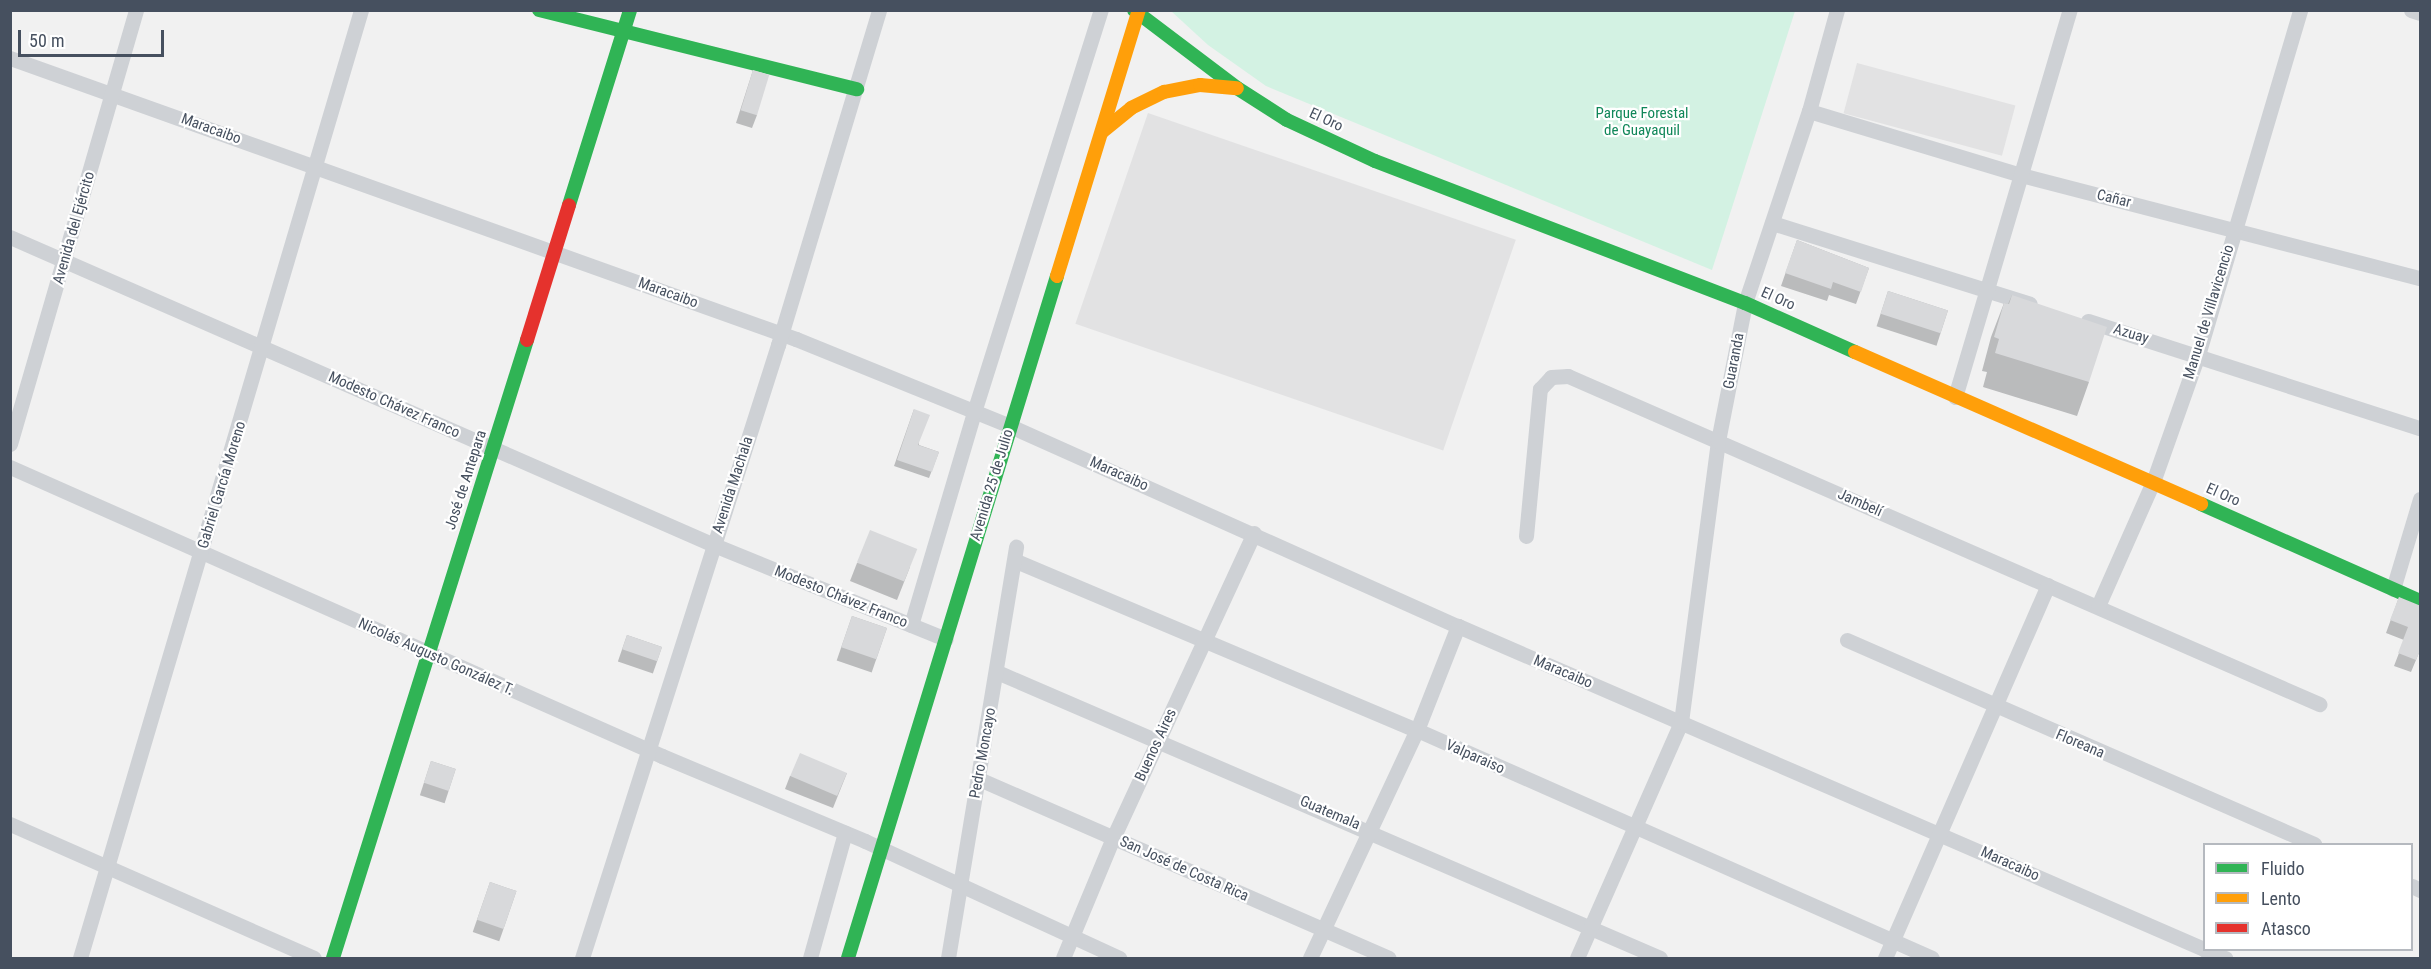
<!DOCTYPE html>
<html>
<head>
<meta charset="utf-8">
<style>
	body { margin:0 }
	#map { position:relative; width:2431px; height:969px; overflow:hidden; background:#f1f1f1; font-family:"Roboto Condensed",sans-serif }
	div>[style] { position:absolute }
	[style*='--x'] { left:calc(var(--x)*1px); top:calc(var(--y)*1px); width:calc(var(--w)*1px); rotate:calc(var(--a)*1deg) }
	.education>* { inset:0; background:#e2e2e3; transform-origin:0 0 }
	.green>* { inset:0; background:#d3f2e3 }
	.street>* { height:15px; margin:-7.5px; padding:0 7.5px; transform-origin:7.5px; border-radius:7.5px; background:#ced1d5 }
	.fast>* { height:14px; margin:-7px; padding:0 7px; transform-origin:7px; border-radius:7px; background:#30b455 }
	.slow>* { height:14px; margin:-7px; padding:0 7px; transform-origin:7px; border-radius:7px; background:#ff9f0a }
	.jam>* { height:14px; margin:-7px; padding:0 7px; transform-origin:7px; border-radius:7px; background:#e5322d }
	.wall>* { inset:0; background:#babbbc; transform-origin:0 0 }
	.building>* { inset:0; background:#d8d9db; transform-origin:0 0 }
	span { translate:-50% -50%; white-space:nowrap; text-align:center; line-height:1.15; -webkit-text-stroke:4.5px #fff; paint-order:stroke }
	.park-label { font-size:15px; color:#108759 }
	.street-label { font-size:15px; color:#46505f }
	.frame { position:absolute; inset:0; border:12px solid #46505f; pointer-events:none }
	.legend { position:absolute; left:2203px; top:843px; width:210px; height:108px; box-sizing:border-box; background:#fff; border:2px solid #b5b9bf; margin:0; padding:8px 10px; list-style:none; font-size:18px; color:#46505f }
	.legend li { display:flex; align-items:center; gap:12px; height:30px }
	.legend b { width:30px; border:2px solid #b5b9bf }
	.scale { position:absolute; left:18px; top:30px; width:146px; height:27px; box-sizing:border-box; border:3px solid #46505f; border-top:0; padding-left:8px; font-size:18px; line-height:21px; white-space:nowrap; color:#46505f; -webkit-text-stroke:4px #fff; paint-order:stroke }
</style>
</head>
<body>
<div id="map">
	<div class="education">
		<i style="left:1857px;top:63px;width:164px;height:52px;rotate:15deg"></i>
		<i style="left:1148px;top:113px;width:389px;height:223px;rotate:19deg"></i>
	</div>
	<div class="green">
		<i style="clip-path:polygon(1171px 11px,1795px 11px,1712px 270px,1266px 86px,1208px 45px)"></i>
	</div>
	<div class="street">
		<i style="--x:2411;--y:10;--w:9;--a:18"></i>
		<i style="--x:10;--y:58;--w:835;--a:19.67"></i>
		<i style="--x:796;--y:339;--w:231;--a:22.1"></i>
		<i style="--x:1010;--y:426;--w:491;--a:24.1"></i>
		<i style="--x:1458;--y:626;--w:813;--a:23.41"></i>
		<i style="--x:1809;--y:111;--w:221;--a:16.8"></i>
		<i style="--x:2021;--y:175;--w:412;--a:14.5"></i>
		<i style="--x:1772;--y:223;--w:270;--a:17.4"></i>
		<i style="--x:10;--y:237;--w:768;--a:23.63"></i>
		<i style="--x:714;--y:545;--w:250;--a:22.1"></i>
		<i style="--x:2088;--y:321;--w:349;--a:17.9"></i>
		<i style="--x:1955;--y:397;--w:404;--a:-73.5"></i>
		<i style="--x:10;--y:444;--w:452;--a:-73.8"></i>
		<i style="--x:10;--y:467;--w:713;--a:23.91"></i>
		<i style="--x:662;--y:756;--w:220;--a:22.7"></i>
		<i style="--x:865;--y:841;--w:280;--a:24.7"></i>
		<i style="--x:1526;--y:536;--w:148;--a:-84.6"></i>
		<i style="--x:1540;--y:389;--w:16;--a:-47"></i>
		<i style="--x:1551;--y:377;--w:17;--a:-3"></i>
		<i style="--x:1568;--y:376;--w:820;--a:23.59"></i>
		<i style="--x:1016;--y:561;--w:435;--a:22.9"></i>
		<i style="--x:1417;--y:730;--w:563;--a:23.88"></i>
		<i style="--x:2393;--y:589;--w:94;--a:-73.3"></i>
		<i style="--x:2098;--y:606;--w:136;--a:-66.1"></i>
		<i style="--x:2153;--y:482;--w:135;--a:-70.5"></i>
		<i style="--x:2198;--y:355;--w:360;--a:-73.5"></i>
		<i style="--x:911;--y:625;--w:222;--a:-73.5"></i>
		<i style="--x:974;--y:412;--w:422;--a:-72.5"></i>
		<i style="--x:1847;--y:640;--w:510;--a:23.6"></i>
		<i style="--x:997;--y:672;--w:722;--a:23.33"></i>
		<i style="--x:979;--y:779;--w:447;--a:23.6"></i>
		<i style="--x:10;--y:824;--w:332;--a:23.8"></i>
		<i style="--x:2412;--y:886;--w:9;--a:27"></i>
		<i style="--x:2205;--y:950;--w:22;--a:22"></i>
		<i style="--x:80;--y:958;--w:989;--a:-73.49"></i>
		<i style="--x:582;--y:958;--w:644;--a:-72.27"></i>
		<i style="--x:778;--y:345;--w:350;--a:-73.2"></i>
		<i style="--x:810;--y:958;--w:130;--a:-74.4"></i>
		<i style="--x:948;--y:958;--w:417;--a:-80.6"></i>
		<i style="--x:1063;--y:958;--w:130;--a:-67.4"></i>
		<i style="--x:1113;--y:838;--w:336;--a:-65.2"></i>
		<i style="--x:1310;--y:958;--w:252;--a:-64.9"></i>
		<i style="--x:1417;--y:730;--w:112;--a:-68.5"></i>
		<i style="--x:1577;--y:958;--w:258;--a:-66.2"></i>
		<i style="--x:1681;--y:722;--w:283;--a:-82.5"></i>
		<i style="--x:1718;--y:441;--w:141;--a:-78.9"></i>
		<i style="--x:1745;--y:303;--w:202;--a:-71.6"></i>
		<i style="--x:1809;--y:111;--w:105;--a:-74.5"></i>
		<i style="--x:1885;--y:958;--w:407;--a:-66.4"></i>
	</div>
	<div class="fast">
		<i style="--x:539;--y:10;--w:328;--a:14"></i>
		<i style="--x:1134;--y:10;--w:129;--a:37.1"></i>
		<i style="--x:1237;--y:88;--w:59;--a:32.6"></i>
		<i style="--x:1287;--y:120;--w:97;--a:25"></i>
		<i style="--x:1375;--y:161;--w:396;--a:21"></i>
		<i style="--x:1745;--y:303;--w:120;--a:24"></i>
		<i style="--x:569;--y:205;--w:204;--a:-72.6"></i>
		<i style="--x:2201;--y:504;--w:240;--a:23.9"></i>
		<i style="--x:333;--y:958;--w:648;--a:-72.57"></i>
		<i style="--x:848;--y:958;--w:713;--a:-72.96"></i>
	</div>
	<div class="slow">
		<i style="--x:1103;--y:131;--w:36;--a:-39"></i>
		<i style="--x:1131;--y:108;--w:37;--a:-26"></i>
		<i style="--x:1164;--y:92;--w:37;--a:-11"></i>
		<i style="--x:1200;--y:85;--w:37;--a:5"></i>
		<i style="--x:1057;--y:276;--w:278;--a:-72.9"></i>
		<i style="--x:1855;--y:352;--w:378;--a:23.7"></i>
	</div>
	<div class="jam">
		<i style="--x:527;--y:340;--w:141;--a:-72.7"></i>
	</div>
	<div class="wall">
		<i style="clip-path:polygon(753px 70px,757px 115px,752px 128px,736px 123px)"></i>
		<i style="clip-path:polygon(1797px 240px,1869px 268px,1856px 304px,1829px 295px,1827px 301px,1781px 286px)"></i>
		<i style="left:1888px;top:291px;width:63px;height:37px;rotate:18deg"></i>
		<i style="clip-path:polygon(2012px 295px,2089px 382px,2077px 416px,1983px 387px,1987px 372px,1982px 371px,1991px 337px,2004px 303px,2008px 304px)"></i>
		<i style="clip-path:polygon(914px 409px,919px 445px,939px 452px,929px 478px,894px 466px)"></i>
		<i style="clip-path:polygon(857px 563px,910px 567px,897px 600px,850px 581px)"></i>
		<i style="clip-path:polygon(2399px 597px,2421px 648px,2411px 672px,2394px 666px,2404px 640px,2386px 633px)"></i>
		<i style="left:852px;top:616px;width:37px;height:47px;rotate:19deg"></i>
		<i style="left:627px;top:635px;width:37px;height:28px;rotate:19deg"></i>
		<i style="left:431px;top:761px;width:26px;height:36px;rotate:18deg"></i>
		<i style="clip-path:polygon(847px 773px,833px 808px,785px 789px,790px 776px)"></i>
		<i style="left:490px;top:882px;width:28px;height:53px;rotate:19deg"></i>
	</div>
	<div class="building">
		<i style="left:753px;top:70px;width:17px;height:42px;rotate:17deg"></i>
		<i style="clip-path:polygon(1797px 240px,1869px 268px,1861px 292px,1833px 282px,1831px 289px,1785px 273px)"></i>
		<i style="left:1888px;top:291px;width:63px;height:24px;rotate:18deg"></i>
		<i style="clip-path:polygon(2012px 295px,2107px 327px,2089px 382px,1995px 353px,1999px 339px,1994px 337px,2004px 303px,2009px 304px)"></i>
		<i style="clip-path:polygon(914px 409px,930px 415px,918px 445px,939px 452px,932px 472px,897px 460px)"></i>
		<i style="left:870px;top:530px;width:51px;height:35px;rotate:22deg"></i>
		<i style="clip-path:polygon(2399px 597px,2421px 606px,2421px 648px,2416px 660px,2398px 653px,2408px 627px,2390px 620px)"></i>
		<i style="left:852px;top:616px;width:37px;height:33px;rotate:19deg"></i>
		<i style="left:627px;top:635px;width:37px;height:15px;rotate:19deg"></i>
		<i style="left:800px;top:753px;width:51px;height:25px;rotate:23deg"></i>
		<i style="left:431px;top:761px;width:26px;height:23px;rotate:18deg"></i>
		<i style="left:490px;top:882px;width:28px;height:40px;rotate:19deg"></i>
	</div>
	<div class="park-label">
		<span style="left:1642px;top:122px">Parque Forestal<br>de Guayaquil</span>
	</div>
	<div class="street-label">
		<span style="left:1326px;top:120px;rotate:25deg">El Oro</span>
		<span style="left:211px;top:129px;rotate:20deg">Maracaibo</span>
		<span style="left:2114px;top:199px;rotate:14deg">Cañar</span>
		<span style="left:74px;top:228px;rotate:-74deg">Avenida del Ejército</span>
		<span style="left:668px;top:293px;rotate:20deg">Maracaibo</span>
		<span style="left:1778px;top:299px;rotate:24deg">El Oro</span>
		<span style="left:2209px;top:312px;rotate:-73deg">Manuel de Villavicencio</span>
		<span style="left:2131px;top:334px;rotate:17deg">Azuay</span>
		<span style="left:1734px;top:361px;rotate:-79deg">Guaranda</span>
		<span style="left:394px;top:405px;rotate:24deg">Modesto Chávez Franco</span>
		<span style="left:1119px;top:474px;rotate:24deg">Maracaibo</span>
		<span style="left:466px;top:480px;rotate:-72deg">José de Antepara</span>
		<span style="left:222px;top:485px;rotate:-73deg">Gabriel García Moreno</span>
		<span style="left:733px;top:485px;rotate:-72deg">Avenida Machala</span>
		<span style="left:992px;top:485px;rotate:-73deg">Avenida 25 de Julio</span>
		<span style="left:2223px;top:495px;rotate:24deg">El Oro</span>
		<span style="left:1860px;top:503px;rotate:24deg">Jambelí</span>
		<span style="left:841px;top:597px;rotate:22deg">Modesto Chávez Franco</span>
		<span style="left:436px;top:657px;rotate:24deg">Nicolás Augusto González T.</span>
		<span style="left:1563px;top:672px;rotate:23deg">Maracaibo</span>
		<span style="left:2080px;top:744px;rotate:23deg">Floreana</span>
		<span style="left:1156px;top:745px;rotate:-65deg">Buenos Aires</span>
		<span style="left:983px;top:753px;rotate:-80deg">Pedro Moncayo</span>
		<span style="left:1475px;top:757px;rotate:24deg">Valparaiso</span>
		<span style="left:1330px;top:813px;rotate:23deg">Guatemala</span>
		<span style="left:2010px;top:864px;rotate:24deg">Maracaibo</span>
		<span style="left:1184px;top:869px;rotate:24deg">San José de Costa Rica</span>
	</div>
	<div class="frame"></div>
	<ul class="legend">
	<li><b style="height:8px;background:#30b455"></b>Fluido</li>
	<li><b style="height:8px;background:#ff9f0a"></b>Lento</li>
	<li><b style="height:8px;background:#e5322d"></b>Atasco</li>
	</ul>
	<div class="scale">50 m</div>
</div>
</body>
</html>
